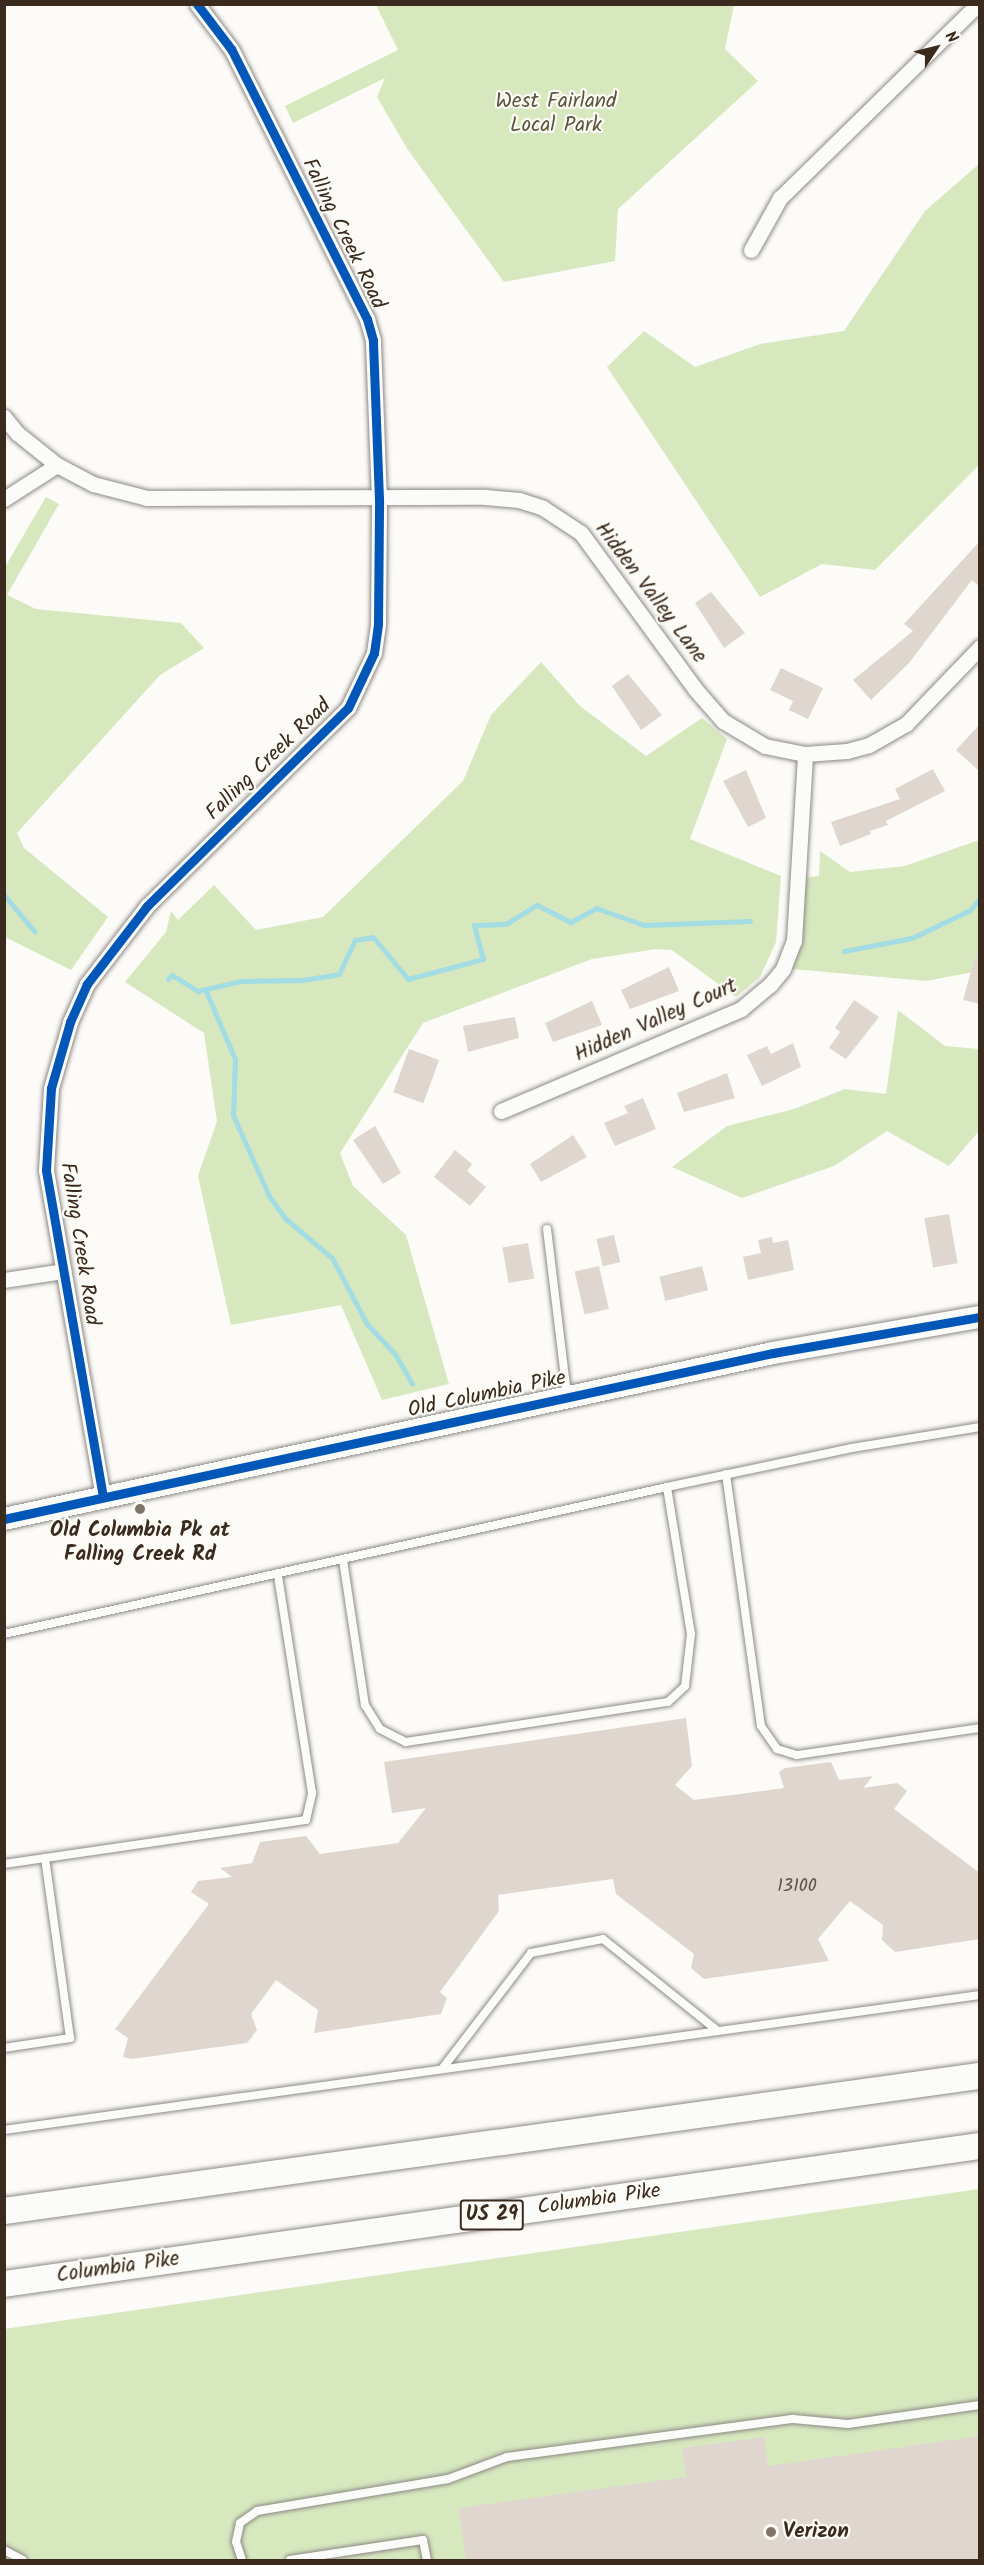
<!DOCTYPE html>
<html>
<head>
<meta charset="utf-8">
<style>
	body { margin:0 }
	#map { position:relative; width:984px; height:2565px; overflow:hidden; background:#fcfbf8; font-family:Kalam,sans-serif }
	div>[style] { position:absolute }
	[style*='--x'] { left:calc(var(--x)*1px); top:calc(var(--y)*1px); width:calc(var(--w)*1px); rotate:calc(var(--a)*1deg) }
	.green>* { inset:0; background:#d7e8bf }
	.stream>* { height:5px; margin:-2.5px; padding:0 2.5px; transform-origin:2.5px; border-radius:2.5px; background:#a3dce2 }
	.building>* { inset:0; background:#dfd7cf; transform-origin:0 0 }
	.roads { filter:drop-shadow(0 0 2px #8d8985) drop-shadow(0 0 2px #8d8985) }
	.service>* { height:8px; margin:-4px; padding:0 4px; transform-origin:4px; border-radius:4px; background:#fbfbf9 }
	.minor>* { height:15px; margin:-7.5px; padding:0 7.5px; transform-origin:7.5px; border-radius:7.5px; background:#fbfbf9 }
	.secondary>* { height:22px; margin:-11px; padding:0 11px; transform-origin:11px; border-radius:11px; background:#fbfbf9 }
	.trunk>* { height:26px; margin:-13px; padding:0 13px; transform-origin:13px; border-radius:13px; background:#fbfbf9 }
	.cycleway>* { height:9px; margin:-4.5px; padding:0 4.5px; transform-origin:4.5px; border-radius:4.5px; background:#0057b8 }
	.dots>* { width:16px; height:16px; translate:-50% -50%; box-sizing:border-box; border:3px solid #fdfcf7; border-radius:50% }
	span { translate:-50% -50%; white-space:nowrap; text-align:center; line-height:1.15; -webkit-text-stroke:4.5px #fdfcf7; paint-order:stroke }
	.number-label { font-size:18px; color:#64554a }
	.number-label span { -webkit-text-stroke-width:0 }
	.shield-label span { padding:2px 4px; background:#fdfcf7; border:2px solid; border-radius:4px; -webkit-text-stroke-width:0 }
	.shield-label { font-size:20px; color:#3b2a1e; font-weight:700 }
	.park-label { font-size:21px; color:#5a563b }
	.street-label { font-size:21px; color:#3b2a1e }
	.poi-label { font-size:21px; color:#3b2a1e; font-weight:700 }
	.left { translate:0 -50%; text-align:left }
	.frame { position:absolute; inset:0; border:6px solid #3b2a1e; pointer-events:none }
	.north { position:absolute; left:906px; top:18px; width:60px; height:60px; -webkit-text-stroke:4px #fdfcf7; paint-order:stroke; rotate:55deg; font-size:16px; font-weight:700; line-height:24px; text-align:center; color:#3b2a1e }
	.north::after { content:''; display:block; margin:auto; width:21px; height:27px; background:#3b2a1e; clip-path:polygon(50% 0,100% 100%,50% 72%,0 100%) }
</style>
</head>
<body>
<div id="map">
	<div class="green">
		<i style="clip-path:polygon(376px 5px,734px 5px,725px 49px,758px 81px,618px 209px,615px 261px,504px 282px,408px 150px,377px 97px,385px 78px,293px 123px,285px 106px,398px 50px)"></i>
		<i style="clip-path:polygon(979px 164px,979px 465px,875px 570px,822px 564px,760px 597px,607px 367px,644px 331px,695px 367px,760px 344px,844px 331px,925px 211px)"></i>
		<i style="clip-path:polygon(46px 497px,59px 504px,7px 595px,36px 609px,181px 623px,204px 648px,160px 675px,17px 833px,24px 848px,108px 917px,71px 970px,5px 937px,5px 567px)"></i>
		<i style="clip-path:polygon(541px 662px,580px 706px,646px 756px,702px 718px,727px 739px,690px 839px,781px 876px,776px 942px,760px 977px,736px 997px,672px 950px,656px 949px,592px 959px,423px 1023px,340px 1153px,353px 1186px,406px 1235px,449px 1384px,382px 1400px,341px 1305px,231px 1325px,198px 1176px,217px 1121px,204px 1033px,125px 982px,166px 932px,171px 911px,178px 920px,214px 885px,256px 930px,323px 917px,463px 781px,491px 715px)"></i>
		<i style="clip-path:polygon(979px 840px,979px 971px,926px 981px,792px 969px,800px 946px,805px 878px,819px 876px,820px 851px,850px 872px,905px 866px)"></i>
		<i style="clip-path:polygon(898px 1010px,945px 1046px,979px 1049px,979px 1131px,949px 1166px,887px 1131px,834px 1166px,742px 1198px,672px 1167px,727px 1126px,794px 1109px,845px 1089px,886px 1094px)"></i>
		<i style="clip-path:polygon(979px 2189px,979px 2560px,5px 2560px,4px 2329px)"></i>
	</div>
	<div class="stream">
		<i style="--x:4;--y:895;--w:48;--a:50"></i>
		<i style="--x:844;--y:951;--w:69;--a:-10.8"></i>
		<i style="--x:912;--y:938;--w:64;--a:-25.8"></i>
		<i style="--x:970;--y:910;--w:16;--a:-50"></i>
		<i style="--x:168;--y:979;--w:6;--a:-45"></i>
		<i style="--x:172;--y:975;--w:31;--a:32"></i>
		<i style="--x:198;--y:991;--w:44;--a:-13.1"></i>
		<i style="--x:241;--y:981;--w:61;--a:-0.9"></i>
		<i style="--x:302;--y:980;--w:37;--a:-9"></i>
		<i style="--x:339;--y:974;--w:38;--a:-65"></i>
		<i style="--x:355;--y:940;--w:18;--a:-9"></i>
		<i style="--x:373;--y:937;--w:55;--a:50.2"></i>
		<i style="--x:408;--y:979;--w:78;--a:-14.9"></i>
		<i style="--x:483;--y:959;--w:35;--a:-105"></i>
		<i style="--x:474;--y:925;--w:32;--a:-2"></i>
		<i style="--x:506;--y:924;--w:36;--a:-32"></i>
		<i style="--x:537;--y:905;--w:38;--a:27"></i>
		<i style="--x:571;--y:922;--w:29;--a:-29"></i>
		<i style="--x:596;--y:908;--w:51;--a:19.5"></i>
		<i style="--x:644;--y:925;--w:106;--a:-2.2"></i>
		<i style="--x:205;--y:989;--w:76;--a:66.8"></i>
		<i style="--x:235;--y:1059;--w:56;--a:92"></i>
		<i style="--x:233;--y:1115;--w:89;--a:66"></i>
		<i style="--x:269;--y:1196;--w:29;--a:54"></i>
		<i style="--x:286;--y:1219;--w:60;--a:40.3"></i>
		<i style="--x:332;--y:1258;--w:75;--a:62.1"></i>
		<i style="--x:367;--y:1324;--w:41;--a:47"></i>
		<i style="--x:395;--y:1354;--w:34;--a:60"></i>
	</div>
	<div class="building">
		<i style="clip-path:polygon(980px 541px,980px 587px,972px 580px,909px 663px,871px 700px,853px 680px,913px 631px,904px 624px)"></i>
		<i style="clip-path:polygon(711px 592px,745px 633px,724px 648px,695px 603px)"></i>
		<i style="clip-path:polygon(781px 668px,823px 688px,808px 719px,789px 710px,793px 701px,770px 690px)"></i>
		<i style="clip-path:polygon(628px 674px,662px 715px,641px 730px,612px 686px)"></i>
		<i style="clip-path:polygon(980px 724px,980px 772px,956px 750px)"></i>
		<i style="clip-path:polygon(933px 769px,945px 791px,886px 821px,888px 825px,870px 831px,871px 834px,840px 846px,831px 822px,900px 799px,895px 789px)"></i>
		<i style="clip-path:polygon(746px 770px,766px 818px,748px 827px,723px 781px)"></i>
		<i style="clip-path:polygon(975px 957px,980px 958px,980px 1004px,963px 1000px)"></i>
		<i style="clip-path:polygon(669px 967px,679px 991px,630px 1009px,621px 990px)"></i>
		<i style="clip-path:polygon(854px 1000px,879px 1017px,846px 1059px,829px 1048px,840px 1032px,835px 1028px)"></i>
		<i style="clip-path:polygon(592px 1001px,602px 1025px,553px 1042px,545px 1023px)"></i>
		<i style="clip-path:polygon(515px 1017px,519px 1038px,468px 1052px,463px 1026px)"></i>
		<i style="clip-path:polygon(793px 1043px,801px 1067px,762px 1086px,747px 1055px,767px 1046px,771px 1054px)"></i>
		<i style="left:409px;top:1049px;width:32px;height:46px;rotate:20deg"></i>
		<i style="clip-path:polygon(727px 1073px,735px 1098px,684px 1112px,677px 1093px)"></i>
		<i style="clip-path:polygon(643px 1098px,656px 1129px,615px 1146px,604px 1123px,628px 1113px,624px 1106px)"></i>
		<i style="clip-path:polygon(375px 1126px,401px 1173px,383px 1184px,353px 1140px)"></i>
		<i style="clip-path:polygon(573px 1135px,587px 1157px,541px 1182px,530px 1164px)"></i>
		<i style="clip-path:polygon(455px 1150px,472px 1164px,467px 1171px,486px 1187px,470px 1206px,434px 1177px)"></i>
		<i style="left:949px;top:1214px;width:50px;height:25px;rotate:80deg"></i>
		<i style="left:614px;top:1235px;width:28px;height:18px;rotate:77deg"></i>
		<i style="clip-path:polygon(772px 1237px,773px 1243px,788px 1240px,794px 1270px,748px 1280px,743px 1257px,761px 1253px,758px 1240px)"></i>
		<i style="left:528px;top:1243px;width:36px;height:26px;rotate:80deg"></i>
		<i style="left:599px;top:1266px;width:44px;height:25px;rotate:77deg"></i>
		<i style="left:702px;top:1266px;width:25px;height:44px;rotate:76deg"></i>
		<i style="clip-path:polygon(686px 1718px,692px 1766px,675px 1785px,694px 1800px,784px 1788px,779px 1772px,785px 1768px,831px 1762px,839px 1780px,873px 1776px,863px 1788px,897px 1783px,907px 1791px,894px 1809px,980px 1873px,980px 1939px,895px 1952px,882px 1940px,883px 1925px,850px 1901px,818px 1939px,829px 1961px,704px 1979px,691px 1968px,694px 1954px,616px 1894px,613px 1879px,498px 1895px,499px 1911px,440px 1992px,447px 1998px,441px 2014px,314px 2033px,318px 2010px,276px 1980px,251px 2014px,257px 2030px,247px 2043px,132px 2059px,123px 2057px,128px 2038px,115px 2029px,209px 1904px,191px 1892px,198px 1881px,232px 1877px,220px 1868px,252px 1863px,260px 1842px,306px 1836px,320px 1854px,398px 1843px,426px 1808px,392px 1813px,384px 1762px)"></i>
		<i style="clip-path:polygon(980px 2436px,980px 2560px,466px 2560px,459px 2508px,686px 2477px,682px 2448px,764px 2437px,768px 2466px)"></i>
	</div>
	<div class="roads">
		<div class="service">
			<i style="--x:547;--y:1229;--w:166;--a:83.1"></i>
			<i style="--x:726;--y:1474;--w:254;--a:82.1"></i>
			<i style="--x:761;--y:1726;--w:28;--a:55"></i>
			<i style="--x:777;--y:1749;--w:21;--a:17"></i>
			<i style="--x:797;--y:1755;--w:185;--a:-8.4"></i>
			<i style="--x:343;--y:1560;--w:147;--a:81.4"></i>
			<i style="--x:365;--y:1705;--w:28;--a:58"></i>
			<i style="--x:380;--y:1729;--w:29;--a:27"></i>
			<i style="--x:406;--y:1742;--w:265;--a:-8.7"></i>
			<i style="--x:668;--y:1702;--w:23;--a:-43"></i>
			<i style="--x:685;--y:1686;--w:52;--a:-83.4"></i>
			<i style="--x:691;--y:1634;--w:149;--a:-99.3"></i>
			<i style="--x:4;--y:1634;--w:679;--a:-12.5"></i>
			<i style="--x:667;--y:1487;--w:189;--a:-11.9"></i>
			<i style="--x:852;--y:1448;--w:130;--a:-9.3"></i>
			<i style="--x:4;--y:1864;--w:305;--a:-8.3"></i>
			<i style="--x:306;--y:1820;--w:28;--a:-77"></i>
			<i style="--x:312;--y:1793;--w:221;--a:-98.9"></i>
			<i style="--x:4;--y:2048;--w:67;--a:-8.6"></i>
			<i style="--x:70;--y:2038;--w:182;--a:-97.9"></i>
			<i style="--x:442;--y:2069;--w:146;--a:-52.5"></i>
			<i style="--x:531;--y:1953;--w:73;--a:-11"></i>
			<i style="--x:603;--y:1939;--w:147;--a:38.7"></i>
			<i style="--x:4;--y:2130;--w:985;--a:-7.88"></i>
			<i style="--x:4;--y:2550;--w:21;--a:28"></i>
			<i style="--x:242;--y:2560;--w:19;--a:-108"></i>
			<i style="--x:236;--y:2542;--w:19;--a:-78"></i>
			<i style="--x:240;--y:2523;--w:21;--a:-35"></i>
			<i style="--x:257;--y:2511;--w:194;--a:-9.5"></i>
			<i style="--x:448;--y:2479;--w:63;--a:-20.4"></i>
			<i style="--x:507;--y:2457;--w:289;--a:-7.6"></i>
			<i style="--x:793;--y:2419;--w:55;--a:5.2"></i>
			<i style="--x:848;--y:2424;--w:133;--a:-8.2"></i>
			<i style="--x:290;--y:2560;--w:134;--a:-8.6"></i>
			<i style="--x:423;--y:2540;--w:20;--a:79"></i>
		</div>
		<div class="minor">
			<i style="--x:751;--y:250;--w:60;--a:-60.9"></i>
			<i style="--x:780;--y:198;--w:277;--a:-44.4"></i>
			<i style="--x:4;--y:417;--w:21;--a:51"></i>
			<i style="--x:17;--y:433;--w:51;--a:38.7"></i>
			<i style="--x:57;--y:465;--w:41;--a:27.8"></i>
			<i style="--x:93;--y:484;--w:56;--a:14.5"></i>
			<i style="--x:147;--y:498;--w:338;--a:-0.2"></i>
			<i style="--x:485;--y:497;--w:34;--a:5"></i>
			<i style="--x:519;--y:500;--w:25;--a:18"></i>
			<i style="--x:543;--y:508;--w:45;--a:33.3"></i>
			<i style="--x:581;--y:533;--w:193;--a:53.8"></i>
			<i style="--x:695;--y:689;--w:43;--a:48.8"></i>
			<i style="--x:723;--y:721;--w:49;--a:30.8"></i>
			<i style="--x:765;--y:746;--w:41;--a:11.3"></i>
			<i style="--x:805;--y:754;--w:42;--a:-4.1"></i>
			<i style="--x:847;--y:751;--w:23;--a:-15"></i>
			<i style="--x:869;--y:745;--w:43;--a:-29.6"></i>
			<i style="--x:906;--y:724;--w:107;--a:-46.1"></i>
			<i style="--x:4;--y:499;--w:63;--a:-32.7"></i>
			<i style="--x:501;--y:1111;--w:261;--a:-23"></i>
			<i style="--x:741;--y:1009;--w:38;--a:-40"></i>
			<i style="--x:770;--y:985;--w:21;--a:-51"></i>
			<i style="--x:783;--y:969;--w:30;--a:-69"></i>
			<i style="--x:794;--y:941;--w:187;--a:-86.6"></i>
			<i style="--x:4;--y:1280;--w:60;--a:-8.7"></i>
			<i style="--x:103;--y:1497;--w:332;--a:-99.9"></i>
			<i style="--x:46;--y:1170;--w:82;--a:-86.5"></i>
			<i style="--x:51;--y:1088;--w:69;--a:-73.9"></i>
			<i style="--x:70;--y:1022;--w:42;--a:-65.9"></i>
			<i style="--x:87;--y:984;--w:98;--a:-52.4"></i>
			<i style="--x:147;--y:906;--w:282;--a:-44.6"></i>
			<i style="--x:348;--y:708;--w:61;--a:-64.7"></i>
			<i style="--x:374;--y:653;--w:29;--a:-82"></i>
			<i style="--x:378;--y:624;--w:125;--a:-89.5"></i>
			<i style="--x:379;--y:499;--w:159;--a:-92.2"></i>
			<i style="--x:373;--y:340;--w:22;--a:-106"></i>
			<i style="--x:367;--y:319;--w:302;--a:-116.7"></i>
			<i style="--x:231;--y:49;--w:56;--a:-127.1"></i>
		</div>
		<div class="secondary">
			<i style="--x:4;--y:1519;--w:787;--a:-12.18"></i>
			<i style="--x:773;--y:1353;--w:210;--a:-9.9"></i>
		</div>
		<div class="trunk">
			<i style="--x:4;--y:2211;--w:985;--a:-7.88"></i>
			<i style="--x:4;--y:2284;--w:986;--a:-8.05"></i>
		</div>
	</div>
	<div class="cycleway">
		<i style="--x:103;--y:1497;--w:332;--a:-99.9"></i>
		<i style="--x:46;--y:1170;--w:82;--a:-86.5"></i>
		<i style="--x:51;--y:1088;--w:69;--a:-73.9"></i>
		<i style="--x:70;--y:1022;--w:42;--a:-65.9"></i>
		<i style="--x:87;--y:984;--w:98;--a:-52.4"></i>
		<i style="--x:147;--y:906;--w:282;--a:-44.6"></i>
		<i style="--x:348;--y:708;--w:61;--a:-64.7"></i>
		<i style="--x:374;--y:653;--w:29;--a:-82"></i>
		<i style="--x:378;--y:624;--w:125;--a:-89.5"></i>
		<i style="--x:379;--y:499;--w:159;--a:-92.2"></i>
		<i style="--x:373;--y:340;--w:22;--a:-106"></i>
		<i style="--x:367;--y:319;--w:302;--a:-116.7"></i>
		<i style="--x:231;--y:49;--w:56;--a:-127.1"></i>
		<i style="--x:4;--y:1519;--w:787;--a:-12.18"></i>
		<i style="--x:773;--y:1353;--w:210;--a:-9.9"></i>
	</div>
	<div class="dots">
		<i style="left:140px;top:1509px;background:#7f736a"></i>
		<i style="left:771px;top:2532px;background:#7f736a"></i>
	</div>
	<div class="number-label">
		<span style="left:797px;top:1887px">13100</span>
	</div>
	<div class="shield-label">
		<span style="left:492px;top:2215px">US 29</span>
	</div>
	<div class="park-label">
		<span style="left:556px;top:114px">West Fairland<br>Local Park</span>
	</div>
	<div class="street-label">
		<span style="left:343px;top:234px;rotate:64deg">Falling Creek Road</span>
		<span style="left:650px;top:593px;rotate:53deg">Hidden Valley Lane</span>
		<span style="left:269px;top:760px;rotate:-44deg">Falling Creek Road</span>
		<span style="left:656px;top:1021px;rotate:-24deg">Hidden Valley Court</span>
		<span style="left:79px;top:1244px;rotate:81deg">Falling Creek Road</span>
		<span style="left:487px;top:1395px;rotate:-12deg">Old Columbia Pike</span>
		<span style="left:599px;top:2200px;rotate:-8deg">Columbia Pike</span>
		<span style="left:118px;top:2268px;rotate:-8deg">Columbia Pike</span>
	</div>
	<div class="poi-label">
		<span style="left:140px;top:1543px">Old Columbia Pk at<br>Falling Creek Rd</span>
		<span class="left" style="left:783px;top:2532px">Verizon</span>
	</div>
	<div class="frame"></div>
	<div class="north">N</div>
</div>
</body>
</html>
